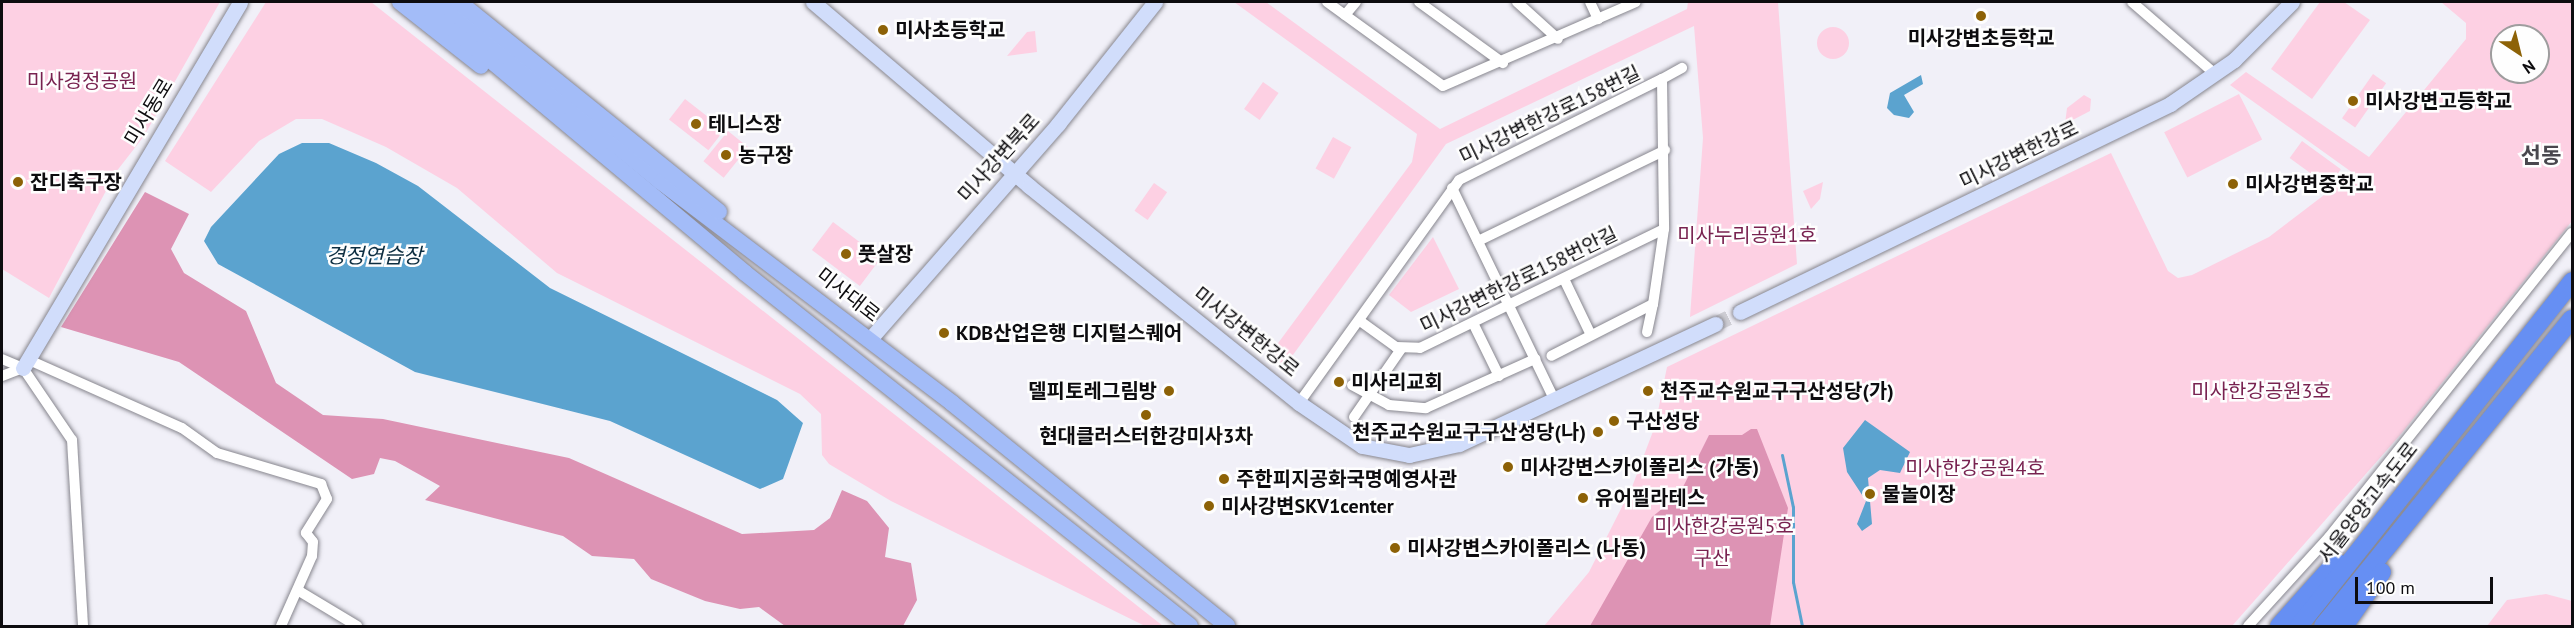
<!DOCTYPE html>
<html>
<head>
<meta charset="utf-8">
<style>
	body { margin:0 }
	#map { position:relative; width:2574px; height:628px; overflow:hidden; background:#f1f0f8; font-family:"PT Sans","Noto Sans KR",sans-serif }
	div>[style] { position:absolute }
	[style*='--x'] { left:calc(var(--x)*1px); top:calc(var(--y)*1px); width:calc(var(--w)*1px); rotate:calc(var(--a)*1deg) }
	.green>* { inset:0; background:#fdd0e3; transform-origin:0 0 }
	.round { border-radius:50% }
	.forest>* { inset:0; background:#dd93b4 }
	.water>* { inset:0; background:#5ba3cf }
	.stream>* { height:3px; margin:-1.5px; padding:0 1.5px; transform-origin:1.5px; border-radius:1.5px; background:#5ba3cf }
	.secondary-tunnel>* { height:15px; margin-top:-7.5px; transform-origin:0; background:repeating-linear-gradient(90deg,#cfced5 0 15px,transparent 0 23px) }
	.roads { filter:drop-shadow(0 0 2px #87868e) drop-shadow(0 0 2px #87868e) }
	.street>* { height:10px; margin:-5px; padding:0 5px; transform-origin:5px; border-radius:5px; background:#fff }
	.secondary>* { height:15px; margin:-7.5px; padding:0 7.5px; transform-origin:7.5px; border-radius:7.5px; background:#d1ddfb }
	.primary>* { height:16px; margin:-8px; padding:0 8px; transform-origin:8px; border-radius:8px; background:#a3bcf8 }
	.highway>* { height:18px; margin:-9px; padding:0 9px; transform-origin:9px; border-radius:9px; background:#668ff3 }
	.dots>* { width:16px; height:16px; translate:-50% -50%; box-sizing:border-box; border:3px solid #fefefe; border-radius:50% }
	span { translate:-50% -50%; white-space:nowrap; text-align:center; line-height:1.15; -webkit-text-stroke:5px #fefefe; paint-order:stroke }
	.poi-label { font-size:20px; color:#0d0c0f; font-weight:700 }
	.left { translate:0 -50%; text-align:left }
	.right { translate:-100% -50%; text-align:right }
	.park-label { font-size:20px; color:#782250 }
	.street-label { font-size:20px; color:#0d0c0f }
	.water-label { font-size:21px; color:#0d2e41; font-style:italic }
	.quarter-label { font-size:22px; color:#49474e; font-weight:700 }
	.frame { position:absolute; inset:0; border:3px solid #0d0c0f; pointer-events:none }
	.north { position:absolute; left:2490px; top:24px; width:60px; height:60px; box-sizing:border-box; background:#fefefe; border:2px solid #9e9d9e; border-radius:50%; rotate:145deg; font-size:16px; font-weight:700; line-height:24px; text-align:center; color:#0d0c0f }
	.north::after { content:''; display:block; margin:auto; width:21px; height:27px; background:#8d6207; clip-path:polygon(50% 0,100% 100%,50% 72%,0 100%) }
	.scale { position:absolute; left:2355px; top:577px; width:138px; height:27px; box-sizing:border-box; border:3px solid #0d0c0f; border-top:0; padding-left:8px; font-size:18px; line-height:21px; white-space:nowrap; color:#0d0c0f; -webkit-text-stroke:4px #fefefe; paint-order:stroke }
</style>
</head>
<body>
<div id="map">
	<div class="green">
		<i style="clip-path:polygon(2px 2px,220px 2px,144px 136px,116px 172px,49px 298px,2px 269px)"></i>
		<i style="clip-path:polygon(266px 2px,371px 2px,1163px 626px,1145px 626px,891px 501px,829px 464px,822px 455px,821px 414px,800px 394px,557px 273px,457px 188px,386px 147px,322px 119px,296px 119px,259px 141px,211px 192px,165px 161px)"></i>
		<i style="clip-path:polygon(1234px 2px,1266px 2px,1440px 129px,1687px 9px,1688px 2px,1778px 2px,1797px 264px,1690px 317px,1703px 138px,1694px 26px,1446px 144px,1282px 370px,1267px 358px,1412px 162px,1417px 134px)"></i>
		<i style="clip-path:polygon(2320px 2px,2344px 2px,2370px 20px,2312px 99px,2271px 69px)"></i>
		<i style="clip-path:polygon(evenodd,2441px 2px,2572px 2px,2572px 221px,2401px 434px,2232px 626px,1544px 626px,1589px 572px,1632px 487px,1655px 426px,1667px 367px,2111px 153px,2168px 271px,2178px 278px,2192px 275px,2269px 237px,2353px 173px,2230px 85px,2246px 72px,2369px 157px,2466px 39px,2466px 23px,2441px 2px,2502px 36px,2538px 36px,2538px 72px,2502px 72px,2502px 36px)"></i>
		<i class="round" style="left:1817px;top:27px;width:32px;height:32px"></i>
		<i style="clip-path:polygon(1035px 31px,1037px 52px,1007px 56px,1027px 32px)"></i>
		<i style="left:2373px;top:74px;width:16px;height:54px;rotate:35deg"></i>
		<i style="left:1263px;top:82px;width:19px;height:33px;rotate:35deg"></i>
		<i style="left:2239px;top:94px;width:51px;height:84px;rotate:63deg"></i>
		<i style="clip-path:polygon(2084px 95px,2091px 99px,2090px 111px,2065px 124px,2067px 108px)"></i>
		<i style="left:685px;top:99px;width:50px;height:26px;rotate:38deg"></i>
		<i style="left:728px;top:131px;width:26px;height:39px;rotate:39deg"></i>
		<i style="left:1333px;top:137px;width:21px;height:36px;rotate:29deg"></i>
		<i style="left:2302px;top:141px;width:48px;height:21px;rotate:36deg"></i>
		<i style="clip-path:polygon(1823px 182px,1820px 199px,1811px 209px,1803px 191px)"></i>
		<i style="left:1154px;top:183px;width:16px;height:34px;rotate:35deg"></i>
		<i style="left:833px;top:222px;width:60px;height:35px;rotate:37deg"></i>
		<i style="clip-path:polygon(1433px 237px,1459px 289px,1411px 312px,1389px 295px)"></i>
		<i style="clip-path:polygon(2546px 594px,2572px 601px,2572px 626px,2487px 626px,2507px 600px)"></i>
	</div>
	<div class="forest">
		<i style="clip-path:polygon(145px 192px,189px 214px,171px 249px,184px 273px,246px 311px,276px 383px,323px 415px,383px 419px,569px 458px,742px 534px,814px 530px,830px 518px,842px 490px,867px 501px,889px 528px,885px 557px,911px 563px,917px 600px,903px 626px,785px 626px,759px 607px,740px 609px,705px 601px,651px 579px,634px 559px,592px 556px,563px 536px,425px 500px,440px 486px,395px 461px,380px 458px,374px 474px,352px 479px,179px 362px,61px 327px)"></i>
		<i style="clip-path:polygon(1751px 429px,1757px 429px,1788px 508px,1770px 626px,1590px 626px,1652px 517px,1679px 495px,1709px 435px,1742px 435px)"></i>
	</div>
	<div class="water">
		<i style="clip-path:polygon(1921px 75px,1923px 84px,1904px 95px,1914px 112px,1909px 118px,1894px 115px,1887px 108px,1890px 93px)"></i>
		<i style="clip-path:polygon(302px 143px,329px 143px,376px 163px,418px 186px,550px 288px,777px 400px,803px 423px,783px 479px,760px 489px,610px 421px,415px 372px,218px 264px,204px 241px,211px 227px,279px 154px)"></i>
		<i style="clip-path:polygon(1865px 420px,1910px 452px,1900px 473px,1880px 470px,1868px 478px,1872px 524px,1862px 531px,1857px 524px,1866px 501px,1847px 472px,1843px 448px)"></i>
	</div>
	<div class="stream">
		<i style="--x:1782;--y:455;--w:53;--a:78.1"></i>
		<i style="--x:1793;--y:507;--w:75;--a:90"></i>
		<i style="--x:1793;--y:582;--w:45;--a:78.4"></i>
	</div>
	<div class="secondary-tunnel">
		<i style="--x:1715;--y:324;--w:28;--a:-26"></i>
	</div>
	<div class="roads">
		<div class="street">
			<i style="--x:1327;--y:2;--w:143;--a:35.9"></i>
			<i style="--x:1443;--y:86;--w:210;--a:-23.5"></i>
			<i style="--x:1419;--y:2;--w:104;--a:36"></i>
			<i style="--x:1517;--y:2;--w:55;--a:42.1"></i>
			<i style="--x:1590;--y:2;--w:19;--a:65"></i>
			<i style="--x:2132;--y:2;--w:110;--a:40.9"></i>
			<i style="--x:1345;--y:15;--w:17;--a:-50"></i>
			<i style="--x:1662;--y:79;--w:23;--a:-29"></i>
			<i style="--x:1452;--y:188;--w:234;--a:64.2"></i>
			<i style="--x:1478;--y:241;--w:208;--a:-25.9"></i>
			<i style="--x:1564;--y:279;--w:62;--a:64.3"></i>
			<i style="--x:1360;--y:321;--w:44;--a:35.8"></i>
			<i style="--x:1396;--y:347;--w:24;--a:2"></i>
			<i style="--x:1420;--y:348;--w:271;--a:-26"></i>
			<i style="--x:1473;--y:323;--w:59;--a:63.9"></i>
			<i style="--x:1647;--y:332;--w:29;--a:-78"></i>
			<i style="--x:2;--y:359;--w:23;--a:23"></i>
			<i style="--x:23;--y:368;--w:87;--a:55.8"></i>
			<i style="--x:72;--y:440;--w:186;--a:86.6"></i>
			<i style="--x:29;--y:360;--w:167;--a:24"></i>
			<i style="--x:182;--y:428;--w:43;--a:35.5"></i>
			<i style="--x:217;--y:453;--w:109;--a:16.6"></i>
			<i style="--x:321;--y:484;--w:16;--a:68"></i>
			<i style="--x:327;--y:499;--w:40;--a:122"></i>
			<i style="--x:306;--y:533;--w:11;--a:52"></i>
			<i style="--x:313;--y:542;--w:14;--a:94"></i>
			<i style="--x:312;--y:556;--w:77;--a:113.9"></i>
			<i style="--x:2;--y:376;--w:22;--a:-21"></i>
			<i style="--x:1352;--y:385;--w:42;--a:28.4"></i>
			<i style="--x:1389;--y:405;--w:37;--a:5"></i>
			<i style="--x:1426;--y:408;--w:120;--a:-24.2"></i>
			<i style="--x:1299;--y:403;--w:274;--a:-54.3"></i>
			<i style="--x:1459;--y:180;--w:227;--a:-26.5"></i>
			<i style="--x:1662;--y:79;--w:150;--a:89.2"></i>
			<i style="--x:1664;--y:229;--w:76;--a:98.3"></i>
			<i style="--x:1653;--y:304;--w:114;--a:153"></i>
			<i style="--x:1354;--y:417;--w:83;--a:-55.3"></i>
			<i style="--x:299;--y:591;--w:68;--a:31.1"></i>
			<i style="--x:2248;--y:626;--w:120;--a:-47.7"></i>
			<i style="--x:2329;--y:537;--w:389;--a:-51.4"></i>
		</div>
		<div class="secondary">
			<i style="--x:813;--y:2;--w:284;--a:40.4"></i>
			<i style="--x:1029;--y:186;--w:346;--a:38.8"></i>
			<i style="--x:1299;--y:403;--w:76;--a:34.3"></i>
			<i style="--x:1362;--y:446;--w:48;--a:10.8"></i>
			<i style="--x:1409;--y:455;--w:51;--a:-12.4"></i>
			<i style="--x:1459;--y:444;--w:283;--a:-25.1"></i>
			<i style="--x:1740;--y:312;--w:478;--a:-25.8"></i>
			<i style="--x:2170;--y:104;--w:78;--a:-34.5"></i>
			<i style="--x:2234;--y:60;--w:82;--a:-45"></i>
			<i style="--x:870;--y:339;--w:286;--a:-48.8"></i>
			<i style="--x:1058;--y:124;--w:156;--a:-51.5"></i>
			<i style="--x:23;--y:368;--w:425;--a:-59.3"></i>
		</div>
		<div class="primary">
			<i style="--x:400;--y:2;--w:103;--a:38.3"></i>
			<i style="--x:421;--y:2;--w:422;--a:39.9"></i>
			<i style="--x:745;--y:273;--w:568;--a:38.42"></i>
			<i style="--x:441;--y:2;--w:284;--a:39.3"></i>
			<i style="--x:661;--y:182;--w:365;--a:37.2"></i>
			<i style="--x:952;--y:403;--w:354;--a:39"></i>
			<i style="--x:459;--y:2;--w:334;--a:38.9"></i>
		</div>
		<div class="highway">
			<i style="--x:2279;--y:626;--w:86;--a:-48.3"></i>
			<i style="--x:2299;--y:626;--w:440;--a:-51.6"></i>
			<i style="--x:2323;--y:626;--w:395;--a:-51"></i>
			<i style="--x:2344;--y:626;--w:66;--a:-54.9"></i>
		</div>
	</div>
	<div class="dots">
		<i style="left:1981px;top:16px;background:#8d6207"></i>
		<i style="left:883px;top:30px;background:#8d6207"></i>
		<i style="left:2353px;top:101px;background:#8d6207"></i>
		<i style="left:696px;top:124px;background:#8d6207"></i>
		<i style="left:726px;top:155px;background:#8d6207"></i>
		<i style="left:18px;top:182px;background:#8d6207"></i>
		<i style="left:2233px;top:184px;background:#8d6207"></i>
		<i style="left:846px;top:254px;background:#8d6207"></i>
		<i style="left:944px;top:333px;background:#8d6207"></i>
		<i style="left:1339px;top:382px;background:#8d6207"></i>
		<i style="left:1169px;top:391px;background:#8d6207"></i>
		<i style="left:1648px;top:391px;background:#8d6207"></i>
		<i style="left:1146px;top:415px;background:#8d6207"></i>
		<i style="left:1614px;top:421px;background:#8d6207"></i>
		<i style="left:1598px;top:432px;background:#8d6207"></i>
		<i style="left:1508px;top:467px;background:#8d6207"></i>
		<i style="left:1224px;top:479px;background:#8d6207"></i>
		<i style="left:1870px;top:494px;background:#8d6207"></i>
		<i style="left:1583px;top:498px;background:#8d6207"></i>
		<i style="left:1209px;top:506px;background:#8d6207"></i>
		<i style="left:1395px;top:548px;background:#8d6207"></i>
	</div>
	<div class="poi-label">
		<span class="left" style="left:895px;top:30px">미사초등학교</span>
		<span style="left:1981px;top:38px">미사강변초등학교</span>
		<span class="left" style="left:2365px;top:101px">미사강변고등학교</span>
		<span class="left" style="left:708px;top:124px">테니스장</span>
		<span class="left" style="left:738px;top:155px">농구장</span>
		<span class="left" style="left:30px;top:182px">잔디축구장</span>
		<span class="left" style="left:2245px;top:184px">미사강변중학교</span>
		<span class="left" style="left:858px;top:254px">풋살장</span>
		<span class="left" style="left:956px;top:333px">KDB산업은행 디지털스퀘어</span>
		<span class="left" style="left:1351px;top:382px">미사리교회</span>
		<span class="right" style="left:1157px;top:391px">델피토레그림방</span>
		<span class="left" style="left:1660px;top:391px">천주교수원교구구산성당(가)</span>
		<span class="left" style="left:1626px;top:421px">구산성당</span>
		<span class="right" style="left:1586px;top:432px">천주교수원교구구산성당(나)</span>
		<span style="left:1146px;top:436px">현대클러스터한강미사3차</span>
		<span class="left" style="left:1520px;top:467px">미사강변스카이폴리스 (가동)</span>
		<span class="left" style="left:1236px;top:479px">주한피지공화국명예영사관</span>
		<span class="left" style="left:1882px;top:494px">물놀이장</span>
		<span class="left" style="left:1595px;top:498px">유어필라테스</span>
		<span class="left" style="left:1221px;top:506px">미사강변SKV1center</span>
		<span class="left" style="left:1407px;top:548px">미사강변스카이폴리스 (나동)</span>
	</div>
	<div class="park-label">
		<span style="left:82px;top:81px">미사경정공원</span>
		<span style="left:1747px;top:235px">미사누리공원1호</span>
		<span style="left:2261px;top:391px">미사한강공원3호</span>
		<span style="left:1975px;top:468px">미사한강공원4호</span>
		<span style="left:1724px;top:526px">미사한강공원5호</span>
		<span style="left:1712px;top:558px">구산</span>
	</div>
	<div class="street-label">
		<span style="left:149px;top:112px;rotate:-59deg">미사동로</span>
		<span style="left:1550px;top:115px;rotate:-26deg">미사강변한강로158번길</span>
		<span style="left:2019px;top:155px;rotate:-26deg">미사강변한강로</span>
		<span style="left:999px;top:158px;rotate:-48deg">미사강변북로</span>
		<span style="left:1519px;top:280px;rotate:-26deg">미사강변한강로158번안길</span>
		<span style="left:848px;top:295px;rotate:38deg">미사대로</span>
		<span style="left:1246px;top:332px;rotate:39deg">미사강변한강로</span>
		<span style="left:2368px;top:503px;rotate:-52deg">서울양양고속도로</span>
	</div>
	<div class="water-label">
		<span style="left:374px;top:256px">경정연습장</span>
	</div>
	<div class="quarter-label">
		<span style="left:2541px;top:156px">선동</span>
	</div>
	<div class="frame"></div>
	<div class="north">N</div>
	<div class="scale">100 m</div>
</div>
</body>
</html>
